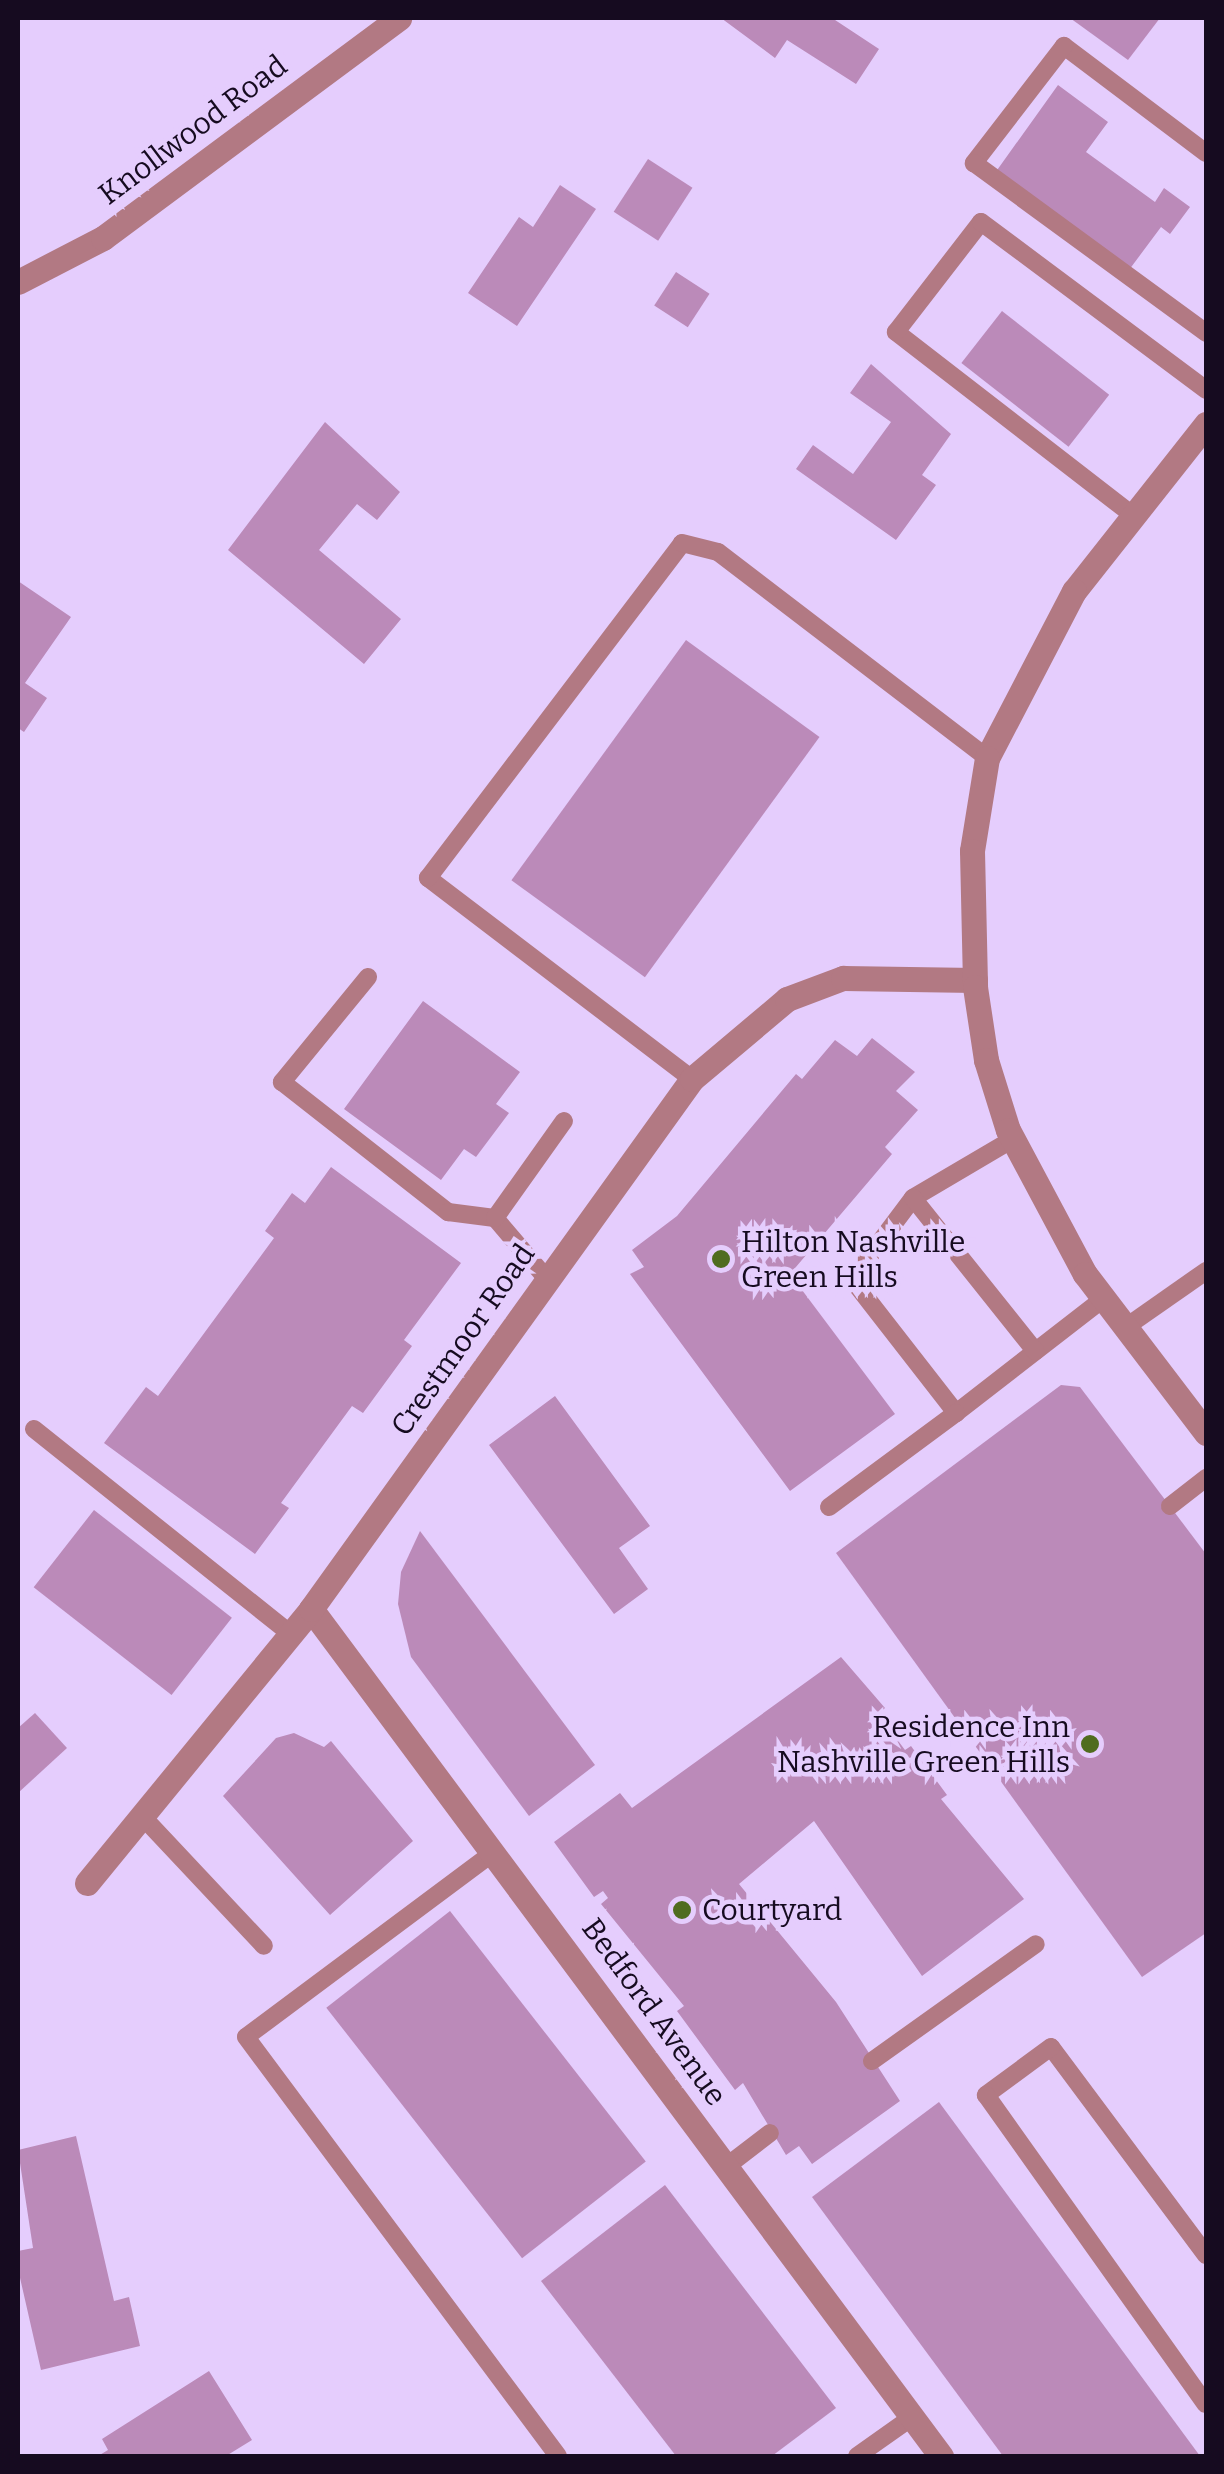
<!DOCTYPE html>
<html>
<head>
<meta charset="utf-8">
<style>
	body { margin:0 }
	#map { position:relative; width:1224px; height:2474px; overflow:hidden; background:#e5cdfd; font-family:Bitter,serif }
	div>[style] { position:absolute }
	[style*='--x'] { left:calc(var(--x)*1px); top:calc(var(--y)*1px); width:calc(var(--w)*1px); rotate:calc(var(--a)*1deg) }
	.building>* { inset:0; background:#bb8ab9; transform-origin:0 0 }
	.service>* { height:18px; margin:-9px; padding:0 9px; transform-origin:9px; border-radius:9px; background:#b27983 }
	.minor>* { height:25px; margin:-12.5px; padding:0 12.5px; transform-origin:12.5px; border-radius:12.5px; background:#b27983 }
	.tertiary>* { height:25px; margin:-12.5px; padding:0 12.5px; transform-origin:12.5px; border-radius:12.5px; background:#b27983 }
	.dots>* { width:28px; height:28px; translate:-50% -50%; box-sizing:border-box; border:5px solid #e5cdfd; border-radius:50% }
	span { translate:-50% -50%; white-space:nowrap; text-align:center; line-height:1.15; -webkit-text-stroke:9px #e5cdfd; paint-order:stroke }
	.street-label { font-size:30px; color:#160b20 }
	.poi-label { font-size:30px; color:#160b20 }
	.left { translate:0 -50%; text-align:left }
	.right { translate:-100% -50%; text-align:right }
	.frame { position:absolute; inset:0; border:20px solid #160b20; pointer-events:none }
</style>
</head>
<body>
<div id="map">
	<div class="building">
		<i style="clip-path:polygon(721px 18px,832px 18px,879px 49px,856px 84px,787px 40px,775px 58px)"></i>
		<i style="clip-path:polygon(1070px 18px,1160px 18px,1128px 60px)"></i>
		<i style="clip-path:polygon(1058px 85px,1108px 122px,1086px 152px,1155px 202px,1164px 188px,1190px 207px,1170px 234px,1161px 227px,1129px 270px,995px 173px)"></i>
		<i style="left:648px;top:159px;width:53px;height:63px;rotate:33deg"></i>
		<i style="clip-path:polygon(560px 185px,596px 209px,517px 326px,468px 293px,519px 217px,533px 227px)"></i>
		<i style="left:676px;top:272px;width:40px;height:40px;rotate:33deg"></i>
		<i style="left:1002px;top:311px;width:136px;height:66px;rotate:38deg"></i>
		<i style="clip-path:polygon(871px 364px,951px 434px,922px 475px,936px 485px,896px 540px,796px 469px,813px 445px,853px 474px,891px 422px,850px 393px)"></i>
		<i style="clip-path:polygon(325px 422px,400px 492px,377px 520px,357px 504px,319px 550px,401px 619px,364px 664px,228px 550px)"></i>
		<i style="clip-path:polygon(18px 581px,71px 617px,25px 683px,47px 698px,24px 732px,18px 728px)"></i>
		<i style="left:686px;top:640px;width:165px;height:297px;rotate:36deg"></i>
		<i style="clip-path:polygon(423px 1001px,520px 1072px,496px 1104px,509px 1113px,476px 1157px,464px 1149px,441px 1180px,344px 1109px)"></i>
		<i style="clip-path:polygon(872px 1038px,915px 1072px,896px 1091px,918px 1110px,885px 1147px,892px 1154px,790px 1274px,895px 1414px,790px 1491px,630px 1274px,644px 1267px,632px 1250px,677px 1216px,796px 1074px,802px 1079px,835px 1040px,857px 1056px)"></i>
		<i style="clip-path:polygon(331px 1167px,461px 1263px,404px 1340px,412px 1346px,363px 1413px,352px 1406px,281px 1503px,289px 1508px,255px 1554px,104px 1443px,146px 1387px,158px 1396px,274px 1238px,265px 1231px,292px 1193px,305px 1203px)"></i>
		<i style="clip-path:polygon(1061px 1385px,1080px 1387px,1206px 1554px,1206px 1933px,1142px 1977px,836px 1553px)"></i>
		<i style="clip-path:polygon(555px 1396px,650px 1526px,619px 1548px,648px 1589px,614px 1614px,489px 1445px)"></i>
		<i style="left:94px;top:1510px;width:175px;height:98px;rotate:38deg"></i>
		<i style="clip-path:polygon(420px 1531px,595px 1765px,529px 1816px,411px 1657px,398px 1604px,401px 1572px)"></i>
		<i style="clip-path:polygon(841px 1657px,885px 1708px,878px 1714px,905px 1750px,911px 1746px,947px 1795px,941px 1799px,1024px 1899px,922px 1976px,814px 1821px,739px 1884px,836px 2002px,900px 2101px,812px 2164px,799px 2146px,786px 2155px,743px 2083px,735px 2090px,677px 2011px,684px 2006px,601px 1904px,608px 1898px,603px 1891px,594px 1897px,554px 1842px,620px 1793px,632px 1808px)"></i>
		<i style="clip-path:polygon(35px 1713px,67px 1748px,18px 1793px,18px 1728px)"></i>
		<i style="clip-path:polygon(294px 1733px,324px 1747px,331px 1741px,413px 1841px,330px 1915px,223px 1796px,276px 1738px)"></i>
		<i style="left:450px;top:1911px;width:318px;height:157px;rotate:52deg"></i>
		<i style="clip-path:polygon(939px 2102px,1200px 2456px,1003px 2456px,812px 2197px)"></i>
		<i style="clip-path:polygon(76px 2136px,114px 2301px,129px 2297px,140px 2346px,41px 2370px,18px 2269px,18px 2251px,33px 2248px,18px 2150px)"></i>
		<i style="clip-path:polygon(665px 2185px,836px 2408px,772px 2456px,676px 2456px,541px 2281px)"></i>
		<i style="clip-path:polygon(209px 2371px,252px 2440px,226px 2456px,98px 2456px,108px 2450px,102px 2439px)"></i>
	</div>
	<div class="service">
		<i style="--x:1206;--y:153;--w:178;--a:-143"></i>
		<i style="--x:1064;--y:46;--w:148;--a:127.6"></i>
		<i style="--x:974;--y:163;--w:288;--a:36.2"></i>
		<i style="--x:1130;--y:513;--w:296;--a:-142.3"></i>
		<i style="--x:896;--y:332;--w:139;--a:-52.3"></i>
		<i style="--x:981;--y:222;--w:281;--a:36.7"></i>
		<i style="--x:368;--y:977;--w:136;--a:129.3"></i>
		<i style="--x:282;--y:1082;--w:211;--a:38.1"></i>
		<i style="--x:448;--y:1212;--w:47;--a:7.3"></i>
		<i style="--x:495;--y:1218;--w:79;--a:49.6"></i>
		<i style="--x:692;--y:1079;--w:332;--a:-142.7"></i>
		<i style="--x:428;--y:878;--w:420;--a:-52.8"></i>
		<i style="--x:682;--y:543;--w:37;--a:14"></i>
		<i style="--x:718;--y:552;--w:339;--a:37.4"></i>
		<i style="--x:1013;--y:1139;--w:116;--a:149.5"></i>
		<i style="--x:913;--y:1198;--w:90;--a:126.9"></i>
		<i style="--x:859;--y:1270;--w:17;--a:93"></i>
		<i style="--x:858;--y:1287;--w:160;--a:52.1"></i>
		<i style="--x:956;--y:1413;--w:187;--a:-37.8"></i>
		<i style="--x:913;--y:1198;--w:196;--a:51.4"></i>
		<i style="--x:495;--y:1218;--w:119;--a:-54.6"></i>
		<i style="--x:1126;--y:1327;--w:98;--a:-35"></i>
		<i style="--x:34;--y:1429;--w:329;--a:38.6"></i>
		<i style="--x:1170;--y:1506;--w:46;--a:-37.9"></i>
		<i style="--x:829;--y:1507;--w:158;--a:-36.5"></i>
		<i style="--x:142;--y:1816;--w:178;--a:46.8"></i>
		<i style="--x:494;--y:1852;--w:309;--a:143.3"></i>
		<i style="--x:246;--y:2037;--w:522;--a:53.33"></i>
		<i style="--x:872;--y:2061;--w:201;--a:-35.5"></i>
		<i style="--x:727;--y:2166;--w:54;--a:-37.5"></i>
		<i style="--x:1206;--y:2255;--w:259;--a:-126.7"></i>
		<i style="--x:1051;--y:2047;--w:81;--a:143.6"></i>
		<i style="--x:986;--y:2095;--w:379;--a:54.6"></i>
		<i style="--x:857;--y:2456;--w:67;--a:-35.3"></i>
	</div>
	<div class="minor">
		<i style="--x:18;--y:282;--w:96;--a:-27.4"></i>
		<i style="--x:103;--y:238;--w:369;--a:-36.6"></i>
		<i style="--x:311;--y:1609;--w:1056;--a:53.36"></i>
		<i style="--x:87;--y:1883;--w:354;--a:-50.7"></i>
		<i style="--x:311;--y:1609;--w:653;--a:-54.29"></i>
		<i style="--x:692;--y:1079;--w:124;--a:-40.1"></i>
		<i style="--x:787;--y:999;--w:60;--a:-20.6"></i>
		<i style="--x:843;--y:978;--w:132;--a:0.9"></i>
	</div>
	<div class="tertiary">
		<i style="--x:1206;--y:424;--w:213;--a:128.3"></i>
		<i style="--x:1074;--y:591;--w:188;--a:117.5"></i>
		<i style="--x:987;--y:758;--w:94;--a:99.2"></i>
		<i style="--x:972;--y:851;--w:136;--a:88.7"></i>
		<i style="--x:975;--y:987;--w:74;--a:81.4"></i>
		<i style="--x:986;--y:1060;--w:73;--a:72.6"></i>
		<i style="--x:1008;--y:1130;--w:163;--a:61.9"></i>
		<i style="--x:1085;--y:1274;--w:200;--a:52.7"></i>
	</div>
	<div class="dots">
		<i style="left:721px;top:1259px;background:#506c20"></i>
		<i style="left:1090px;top:1744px;background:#506c20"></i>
		<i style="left:682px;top:1910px;background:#506c20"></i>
	</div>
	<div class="street-label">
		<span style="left:193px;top:130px;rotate:-37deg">Knollwood Road</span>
		<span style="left:463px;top:1340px;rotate:-55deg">Crestmoor Road</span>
		<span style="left:654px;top:2012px;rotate:54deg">Bedford Avenue</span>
	</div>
	<div class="poi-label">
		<span class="left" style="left:741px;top:1259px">Hilton Nashville<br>Green Hills</span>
		<span class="right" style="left:1070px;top:1744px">Residence Inn<br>Nashville Green Hills</span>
		<span class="left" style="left:702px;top:1910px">Courtyard</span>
	</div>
	<div class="frame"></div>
</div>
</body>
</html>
